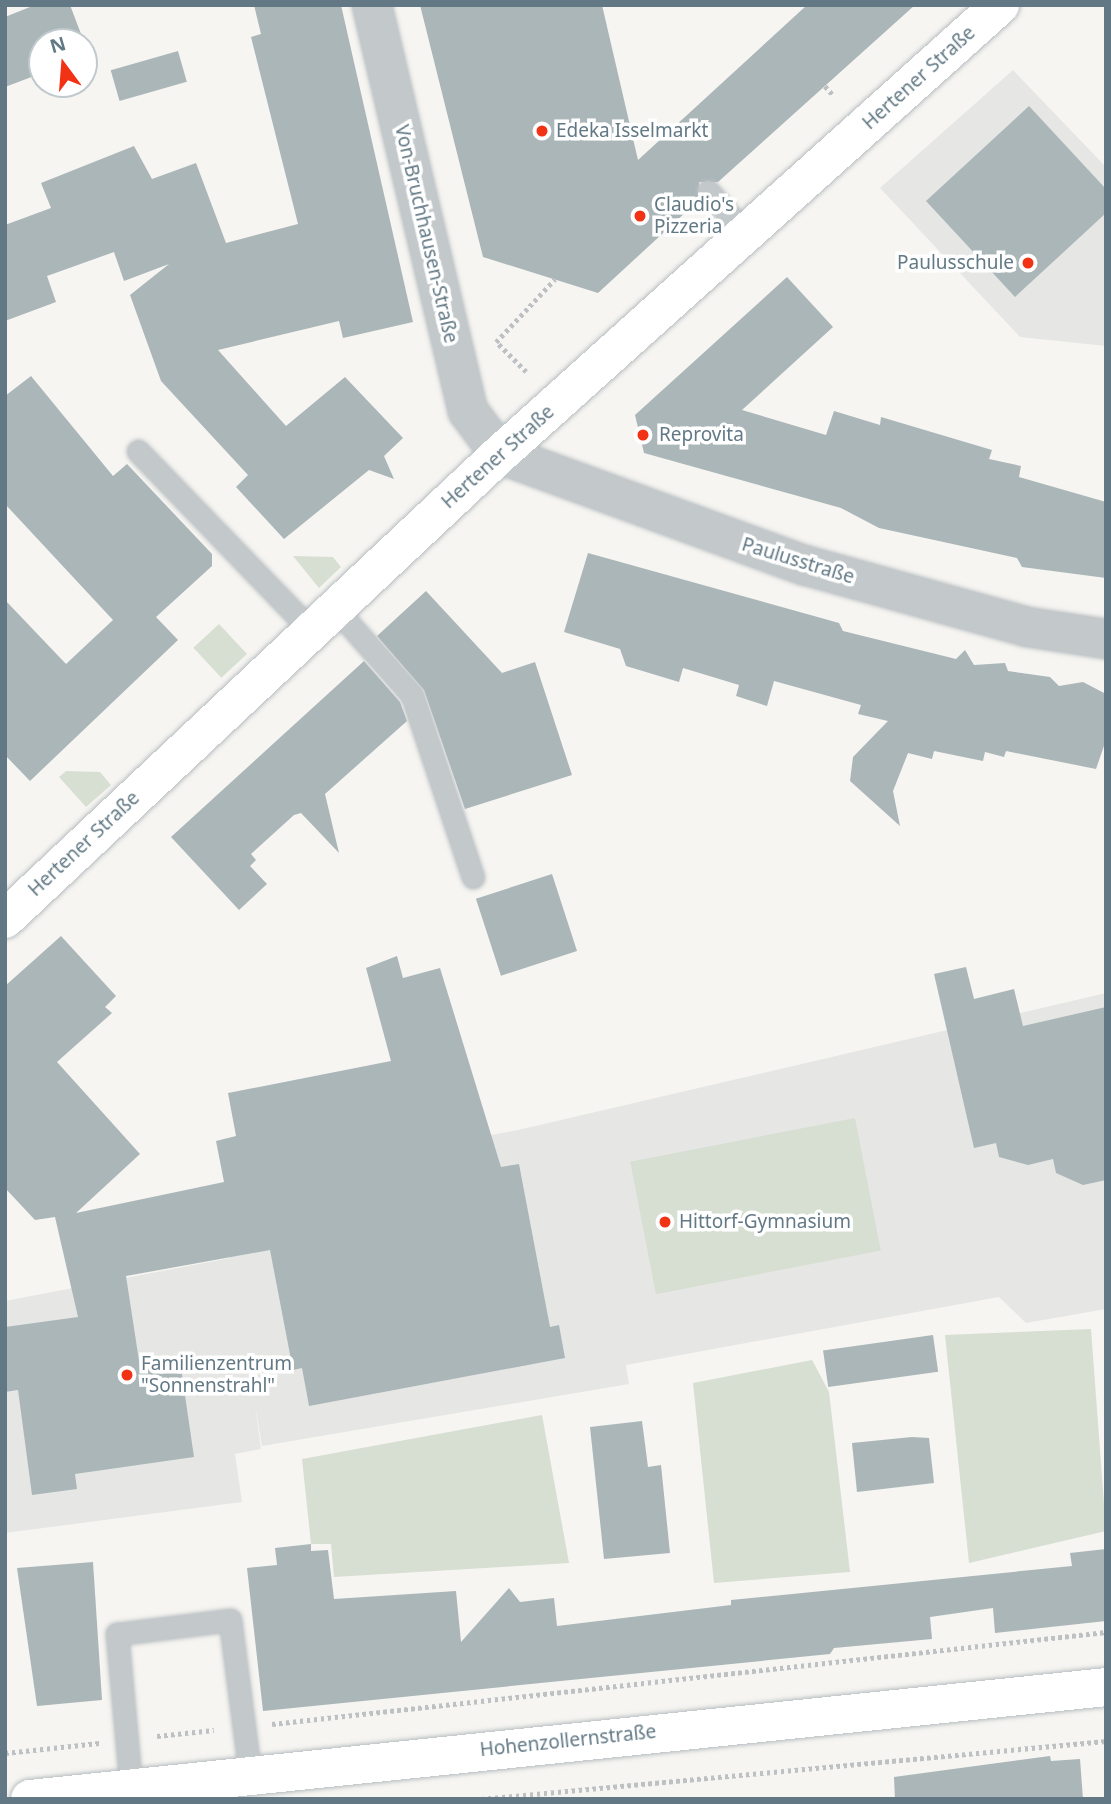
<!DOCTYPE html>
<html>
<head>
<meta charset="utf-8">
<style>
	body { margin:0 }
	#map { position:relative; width:1111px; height:1804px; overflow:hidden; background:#f6f5f1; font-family:"Noto Sans",sans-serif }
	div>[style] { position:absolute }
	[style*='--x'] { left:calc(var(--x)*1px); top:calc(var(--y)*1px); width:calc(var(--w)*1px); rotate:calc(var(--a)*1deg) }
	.built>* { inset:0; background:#e6e7e5 }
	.green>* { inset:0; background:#d7ded2; transform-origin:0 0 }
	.building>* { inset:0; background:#abb6b9; transform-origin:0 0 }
	.path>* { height:4.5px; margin-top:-2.25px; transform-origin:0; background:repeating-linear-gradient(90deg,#bec1c3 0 3.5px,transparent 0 7px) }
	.roads { filter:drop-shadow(0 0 2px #b7bdc1) drop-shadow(0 0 2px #b7bdc1) }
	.lane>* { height:21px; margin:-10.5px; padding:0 10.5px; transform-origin:10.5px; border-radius:10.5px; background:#c3c8ca }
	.street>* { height:38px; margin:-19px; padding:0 19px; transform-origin:19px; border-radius:19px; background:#c3c8ca }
	.secondary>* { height:38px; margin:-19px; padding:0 19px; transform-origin:19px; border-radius:19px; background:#fff }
	.dots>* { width:19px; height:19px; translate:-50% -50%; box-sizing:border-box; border:4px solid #fff; border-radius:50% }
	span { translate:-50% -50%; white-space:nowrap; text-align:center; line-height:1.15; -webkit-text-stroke:7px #fff; paint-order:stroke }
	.street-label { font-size:19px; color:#627985 }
	.poi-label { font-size:19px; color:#627985 }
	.left { translate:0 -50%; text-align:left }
	.right { translate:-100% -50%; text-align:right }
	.frame { position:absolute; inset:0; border:7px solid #627985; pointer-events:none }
	.north { position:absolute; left:28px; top:28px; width:70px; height:70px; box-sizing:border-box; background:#fff; border:2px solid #c0c9ce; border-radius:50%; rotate:344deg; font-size:19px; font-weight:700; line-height:28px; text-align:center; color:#627985 }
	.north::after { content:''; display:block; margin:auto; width:24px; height:32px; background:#f23215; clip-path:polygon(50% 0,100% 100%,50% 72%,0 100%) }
</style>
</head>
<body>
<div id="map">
	<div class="built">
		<i style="clip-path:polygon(1013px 70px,1106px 167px,1106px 346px,1020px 337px,880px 188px)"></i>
		<i style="clip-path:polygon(1106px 993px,1106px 1309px,1026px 1323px,999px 1297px,626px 1365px,629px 1384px,262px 1446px,255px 1405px,261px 1449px,235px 1454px,242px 1502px,5px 1533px,5px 1301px,230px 1258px,217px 1185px,518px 1130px)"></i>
	</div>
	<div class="green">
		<i style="clip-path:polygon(293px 556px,333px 557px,341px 567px,319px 588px)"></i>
		<i style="left:219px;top:624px;width:41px;height:35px;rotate:47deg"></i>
		<i style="clip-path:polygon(66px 771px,100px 772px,111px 785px,86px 807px,59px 777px)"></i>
		<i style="left:855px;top:1118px;width:135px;height:229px;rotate:79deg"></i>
		<i style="clip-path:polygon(1091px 1329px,1106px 1531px,969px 1563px,945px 1335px)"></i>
		<i style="clip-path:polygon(812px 1360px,829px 1392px,850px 1572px,714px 1583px,693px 1383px)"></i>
		<i style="clip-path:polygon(542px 1415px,569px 1563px,334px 1577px,331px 1544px,311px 1544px,302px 1459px)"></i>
	</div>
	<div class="building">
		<i style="clip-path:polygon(35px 5px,70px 5px,89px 55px,84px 57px,84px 42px,42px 42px,42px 73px,5px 87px,5px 17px)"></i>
		<i style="clip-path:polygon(254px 5px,341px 5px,413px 322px,343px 338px,339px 321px,218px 350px,286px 426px,345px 377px,403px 438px,384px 456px,394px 479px,369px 470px,284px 539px,236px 487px,248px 475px,161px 381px,130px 295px,169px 264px,124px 281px,114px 252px,47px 276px,56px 302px,5px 321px,5px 225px,51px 208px,41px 183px,134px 146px,152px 179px,196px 163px,226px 243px,298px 224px,251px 37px,261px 34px)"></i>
		<i style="clip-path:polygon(420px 5px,602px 5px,638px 160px,807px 5px,915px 5px,718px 182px,699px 182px,699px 200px,598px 293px,483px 257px)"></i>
		<i style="left:178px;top:51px;width:32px;height:70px;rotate:74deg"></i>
		<i style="clip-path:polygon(1029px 106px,1106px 189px,1106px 213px,1015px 297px,926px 201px)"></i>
		<i style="clip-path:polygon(787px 277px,833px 327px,742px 410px,826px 435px,834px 411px,880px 425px,881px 417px,992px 450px,989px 459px,1021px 466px,1019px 477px,1106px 502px,1106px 578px,1022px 567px,1017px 558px,879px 528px,841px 508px,644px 453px,635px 415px)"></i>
		<i style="clip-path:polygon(31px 376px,113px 476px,127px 464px,212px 554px,212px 566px,156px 617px,178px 640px,30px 781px,5px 755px,5px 600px,66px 664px,113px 620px,5px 504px,5px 396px)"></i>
		<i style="clip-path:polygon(588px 553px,839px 623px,843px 631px,956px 659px,965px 650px,974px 665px,1005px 663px,1008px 671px,1050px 677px,1059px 686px,1083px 682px,1106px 694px,1106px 740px,1096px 769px,1006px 751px,1004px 757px,985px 752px,983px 761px,934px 751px,932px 759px,908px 753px,893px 791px,900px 826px,850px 781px,853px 757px,888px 721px,858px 714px,861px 705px,774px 681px,767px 706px,736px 696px,739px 685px,683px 668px,679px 682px,626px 666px,620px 649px,564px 632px)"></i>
		<i style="clip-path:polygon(426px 591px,502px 673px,535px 662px,572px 775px,465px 809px,424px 690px,377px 636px)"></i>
		<i style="clip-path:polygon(364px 661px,400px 702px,407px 721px,325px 794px,339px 853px,301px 813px,294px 815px,251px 854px,256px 860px,250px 866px,267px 884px,239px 910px,171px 837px)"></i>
		<i style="left:552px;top:874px;width:81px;height:80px;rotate:72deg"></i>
		<i style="clip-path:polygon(61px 936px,116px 996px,105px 1007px,112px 1013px,57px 1062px,140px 1154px,76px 1213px,224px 1182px,216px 1141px,236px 1136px,228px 1093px,391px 1061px,366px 968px,397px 956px,403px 978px,440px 968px,501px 1167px,519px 1164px,550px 1327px,559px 1325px,565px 1358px,309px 1406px,302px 1368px,293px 1370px,270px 1250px,126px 1276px,140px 1367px,180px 1361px,194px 1457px,75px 1474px,77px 1489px,32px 1495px,18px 1390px,5px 1392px,5px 1327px,78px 1317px,55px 1217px,35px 1220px,5px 1188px,5px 986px)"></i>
		<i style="clip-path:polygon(966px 967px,974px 999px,1014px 989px,1023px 1026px,1106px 1007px,1106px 1180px,1083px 1185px,1056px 1173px,1053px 1159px,1028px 1165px,999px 1157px,996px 1143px,974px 1148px,934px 974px)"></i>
		<i style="left:933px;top:1335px;width:37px;height:111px;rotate:82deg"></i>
		<i style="clip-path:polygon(642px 1421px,648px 1467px,661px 1465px,670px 1553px,604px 1559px,590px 1427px)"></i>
		<i style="clip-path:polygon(912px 1437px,929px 1438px,934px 1483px,857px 1492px,852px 1443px)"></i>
		<i style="clip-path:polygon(311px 1544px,311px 1551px,328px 1550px,334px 1599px,456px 1591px,461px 1642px,509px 1588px,520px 1602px,554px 1598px,557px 1626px,731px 1605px,731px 1600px,1072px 1566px,1070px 1553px,1106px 1549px,1106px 1621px,995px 1633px,993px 1608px,930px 1617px,932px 1639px,834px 1648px,830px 1654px,263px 1711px,247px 1568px,277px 1565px,275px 1548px)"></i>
		<i style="clip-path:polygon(93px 1562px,102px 1700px,37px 1706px,17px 1568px)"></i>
		<i style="clip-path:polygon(1050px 1756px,1051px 1761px,1080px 1759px,1083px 1799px,895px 1799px,894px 1777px)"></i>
	</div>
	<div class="path">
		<i style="--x:825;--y:86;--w:12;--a:48"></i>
		<i style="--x:526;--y:372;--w:42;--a:-135"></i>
		<i style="--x:496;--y:342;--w:86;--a:-46.9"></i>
		<i style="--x:272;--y:1724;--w:839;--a:-6.29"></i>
		<i style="--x:157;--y:1736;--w:57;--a:-6"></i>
		<i style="--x:5;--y:1753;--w:95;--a:-6.1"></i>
		<i style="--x:481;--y:1799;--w:628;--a:-5.3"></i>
	</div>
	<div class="roads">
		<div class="lane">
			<i style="--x:708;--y:191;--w:56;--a:48.6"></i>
			<i style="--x:138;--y:451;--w:250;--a:46"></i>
			<i style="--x:335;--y:608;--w:116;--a:48.5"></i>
			<i style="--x:412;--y:695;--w:192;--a:71.5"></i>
			<i style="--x:131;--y:1788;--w:155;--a:-95.2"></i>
			<i style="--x:117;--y:1634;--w:114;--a:-7.1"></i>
			<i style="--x:230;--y:1620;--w:156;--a:82.6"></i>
		</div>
		<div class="street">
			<i style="--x:372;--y:5;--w:417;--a:76.7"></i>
			<i style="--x:468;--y:411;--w:54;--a:53.3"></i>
			<i style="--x:500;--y:454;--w:324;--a:20.1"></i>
			<i style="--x:804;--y:565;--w:231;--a:15.5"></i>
			<i style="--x:1027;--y:627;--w:80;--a:8.6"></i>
		</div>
		<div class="secondary">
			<i style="--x:5;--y:919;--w:679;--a:-43.21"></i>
			<i style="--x:500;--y:454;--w:672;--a:-41.92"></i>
			<i style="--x:30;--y:1799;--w:1082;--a:-5.94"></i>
		</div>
	</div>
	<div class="dots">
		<i style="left:542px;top:131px;background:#f23215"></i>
		<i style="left:640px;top:216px;background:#f23215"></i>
		<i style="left:1028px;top:263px;background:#f23215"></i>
		<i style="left:643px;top:435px;background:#f23215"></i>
		<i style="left:665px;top:1222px;background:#f23215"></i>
		<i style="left:127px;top:1375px;background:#f23215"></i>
	</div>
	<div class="street-label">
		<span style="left:919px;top:78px;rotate:-42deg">Hertener Straße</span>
		<span style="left:426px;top:234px;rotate:77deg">Von-Bruchhausen-Straße</span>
		<span style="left:498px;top:457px;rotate:-42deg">Hertener Straße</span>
		<span style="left:798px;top:561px;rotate:17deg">Paulusstraße</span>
		<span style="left:84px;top:844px;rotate:-43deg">Hertener Straße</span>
		<span style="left:568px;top:1741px;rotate:-6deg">Hohenzollernstraße</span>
	</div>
	<div class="poi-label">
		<span class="left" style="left:556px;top:131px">Edeka Isselmarkt</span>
		<span class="left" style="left:654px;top:216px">Claudio's<br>Pizzeria</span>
		<span class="right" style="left:1014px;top:263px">Paulusschule</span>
		<span class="left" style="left:659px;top:435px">Reprovita</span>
		<span class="left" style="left:679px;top:1222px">Hittorf-Gymnasium</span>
		<span class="left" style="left:141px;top:1375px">Familienzentrum<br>"Sonnenstrahl"</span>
	</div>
	<div class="frame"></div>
	<div class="north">N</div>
</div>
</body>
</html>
